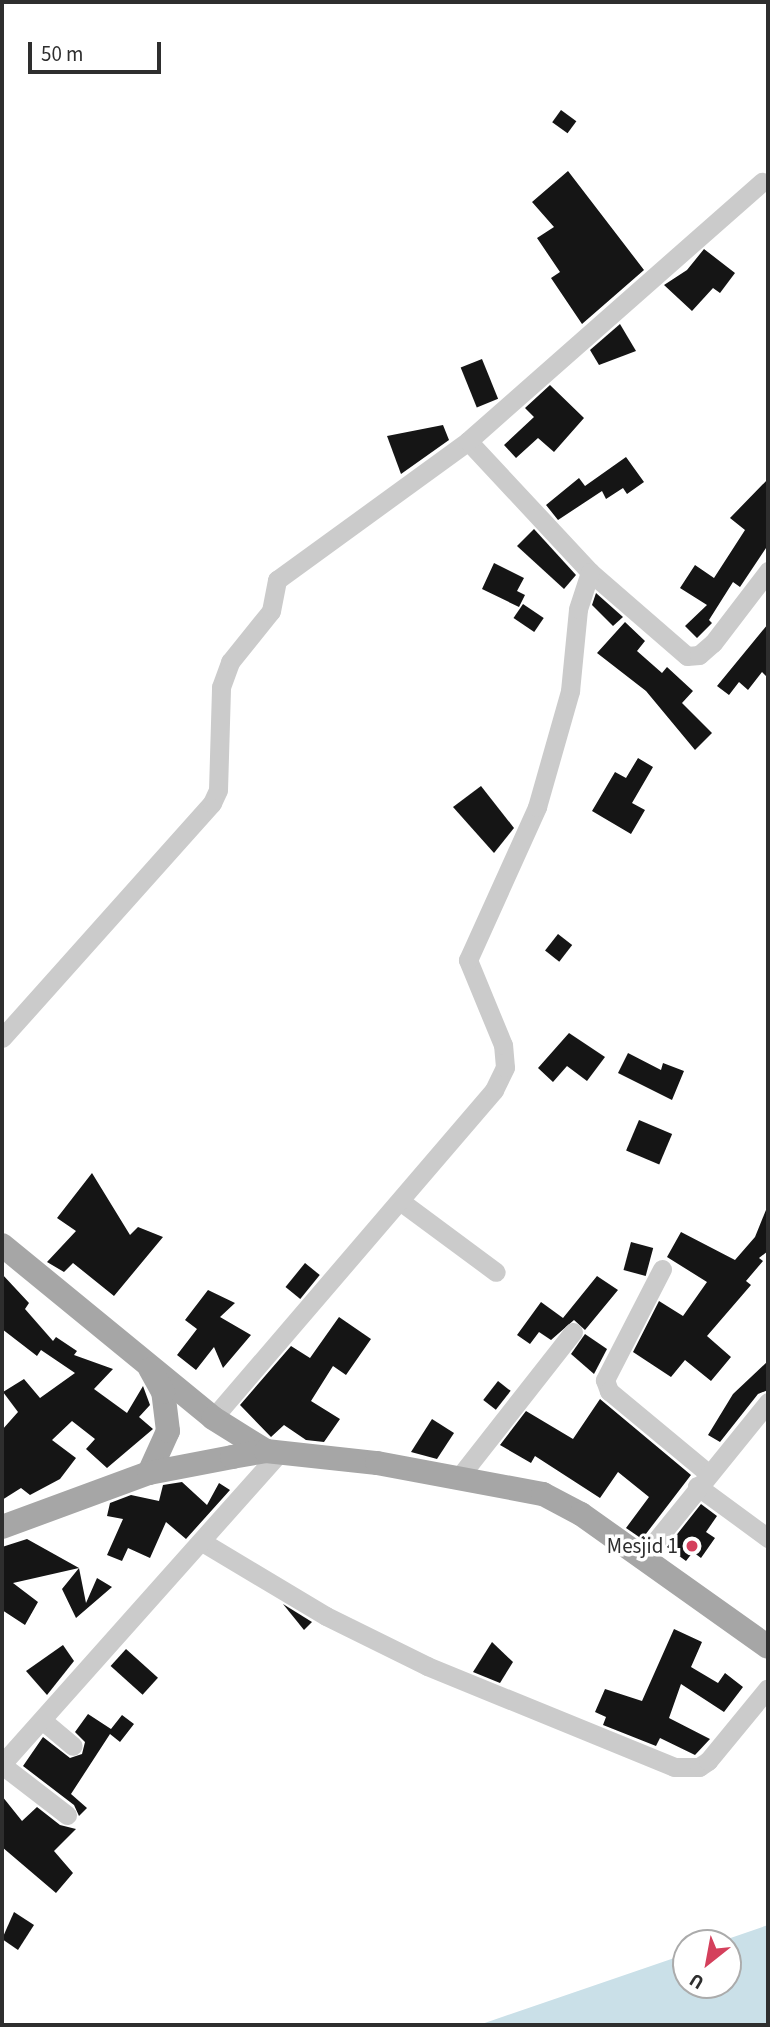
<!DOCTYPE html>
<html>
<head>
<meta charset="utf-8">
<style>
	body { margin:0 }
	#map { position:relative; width:770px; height:2027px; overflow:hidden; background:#fff; font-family:"Source Sans 3",sans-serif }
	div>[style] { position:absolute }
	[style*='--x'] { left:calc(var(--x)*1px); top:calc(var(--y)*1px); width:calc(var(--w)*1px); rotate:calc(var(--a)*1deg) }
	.water>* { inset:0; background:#cae0e8 }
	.building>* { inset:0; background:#151515; transform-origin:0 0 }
	.minor>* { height:19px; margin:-9.5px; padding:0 9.5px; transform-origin:9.5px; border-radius:9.5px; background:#cbcbcb }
	.major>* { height:24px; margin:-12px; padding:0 12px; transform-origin:12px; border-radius:12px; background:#a6a6a6 }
	.dots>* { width:19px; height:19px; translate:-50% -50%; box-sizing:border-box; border:4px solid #fff; border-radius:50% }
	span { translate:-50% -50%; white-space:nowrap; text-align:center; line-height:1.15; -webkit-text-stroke:7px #fff; paint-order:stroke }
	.poi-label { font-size:21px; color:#2e2e2e }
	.right { translate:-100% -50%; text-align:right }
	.frame { position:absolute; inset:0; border:4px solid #2e2e2e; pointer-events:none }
	.north { position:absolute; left:672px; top:1929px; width:70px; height:70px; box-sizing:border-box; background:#fff; border:2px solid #ababab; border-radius:50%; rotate:211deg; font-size:19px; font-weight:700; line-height:28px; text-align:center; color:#2e2e2e }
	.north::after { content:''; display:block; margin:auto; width:24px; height:32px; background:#d4405c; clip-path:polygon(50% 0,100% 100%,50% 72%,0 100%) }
	.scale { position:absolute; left:28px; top:42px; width:133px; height:32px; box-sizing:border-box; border:4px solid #2e2e2e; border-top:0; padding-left:9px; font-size:21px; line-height:24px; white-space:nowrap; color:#2e2e2e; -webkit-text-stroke:5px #fff; paint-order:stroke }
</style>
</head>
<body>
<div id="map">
	<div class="water">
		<i style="clip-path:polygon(768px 1925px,768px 2025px,479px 2025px,686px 1954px,686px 1985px,728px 1985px,728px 1943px,716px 1943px)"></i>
	</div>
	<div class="building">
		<i style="left:561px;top:110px;width:19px;height:15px;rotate:36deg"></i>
		<i style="clip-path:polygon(568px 171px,644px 270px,582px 324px,551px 278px,560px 272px,537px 238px,554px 227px,532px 202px)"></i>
		<i style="clip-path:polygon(704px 249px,735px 273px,720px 293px,713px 288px,692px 311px,664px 285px,687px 270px)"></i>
		<i style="clip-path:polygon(620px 324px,636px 351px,599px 365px,590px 350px)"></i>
		<i style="left:482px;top:359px;width:43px;height:23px;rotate:68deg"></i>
		<i style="clip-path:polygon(550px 385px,584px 418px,554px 452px,538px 438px,516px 458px,504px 445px,534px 417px,525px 408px)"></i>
		<i style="clip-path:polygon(443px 425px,449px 440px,401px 474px,387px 436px)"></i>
		<i style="clip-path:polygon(626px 457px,644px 482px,627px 494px,623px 488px,606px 499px,602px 491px,558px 520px,546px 505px,579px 478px,585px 486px)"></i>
		<i style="clip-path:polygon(768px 479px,768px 545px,740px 587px,733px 582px,709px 620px,712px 623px,697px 638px,685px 626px,707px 605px,680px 588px,695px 565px,714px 578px,745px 530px,730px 518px)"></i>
		<i style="clip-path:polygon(534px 529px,576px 575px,564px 589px,517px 546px)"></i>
		<i style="clip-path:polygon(494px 563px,524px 578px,517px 591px,525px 595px,519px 607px,482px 589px)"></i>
		<i style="clip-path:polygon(596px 593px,623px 617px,613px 626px,592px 605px)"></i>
		<i style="left:523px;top:604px;width:25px;height:17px;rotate:34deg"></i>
		<i style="clip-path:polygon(625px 622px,645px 641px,637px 651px,662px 673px,667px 667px,693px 691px,682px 703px,712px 733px,695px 750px,646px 691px,597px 653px)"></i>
		<i style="clip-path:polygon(768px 624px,768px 678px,762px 672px,748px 690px,739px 682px,729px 695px,717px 686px)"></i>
		<i style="clip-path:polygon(638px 758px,653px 767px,632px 803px,645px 810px,631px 834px,592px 811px,615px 772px,626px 778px)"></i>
		<i style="clip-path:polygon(481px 786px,514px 828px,494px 853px,453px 807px)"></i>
		<i style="left:558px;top:934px;width:18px;height:21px;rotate:38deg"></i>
		<i style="clip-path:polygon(569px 1033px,605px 1057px,587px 1081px,567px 1066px,553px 1082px,538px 1068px)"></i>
		<i style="clip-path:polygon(628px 1053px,661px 1070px,663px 1063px,684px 1071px,672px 1100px,618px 1073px)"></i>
		<i style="left:639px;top:1120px;width:36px;height:33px;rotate:23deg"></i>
		<i style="clip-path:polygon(92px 1173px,130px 1235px,138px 1227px,163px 1237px,114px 1296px,73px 1263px,64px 1272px,47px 1262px,76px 1231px,57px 1218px)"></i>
		<i style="clip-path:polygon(768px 1205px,768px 1251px,759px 1258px,763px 1261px,746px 1281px,751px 1285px,707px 1336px,731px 1357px,711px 1381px,685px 1360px,671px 1377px,633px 1352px,659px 1301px,683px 1316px,707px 1282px,667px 1257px,681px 1232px,735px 1260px,755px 1237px)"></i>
		<i style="left:631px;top:1242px;width:23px;height:29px;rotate:15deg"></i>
		<i style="left:305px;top:1263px;width:19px;height:31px;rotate:39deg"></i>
		<i style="clip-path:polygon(2px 1274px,29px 1303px,25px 1309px,53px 1341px,56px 1337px,77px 1351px,74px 1355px,113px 1369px,94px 1389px,127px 1413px,143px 1386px,150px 1405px,139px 1417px,153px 1429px,107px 1468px,86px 1449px,95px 1439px,72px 1421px,52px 1440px,76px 1458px,60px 1479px,30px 1495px,21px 1488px,2px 1500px,2px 1430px,18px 1412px,3px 1392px,24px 1379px,40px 1398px,75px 1373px,41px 1350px,37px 1356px,2px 1329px)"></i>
		<i style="clip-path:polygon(597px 1276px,618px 1290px,585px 1330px,574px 1320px,551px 1340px,539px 1332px,530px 1344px,517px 1335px,541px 1302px,563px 1318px)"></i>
		<i style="clip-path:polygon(208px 1290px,235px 1303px,220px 1317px,251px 1335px,223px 1368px,214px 1347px,196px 1370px,177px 1355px,197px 1329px,185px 1320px)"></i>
		<i style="clip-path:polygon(339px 1317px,371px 1339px,346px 1375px,333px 1366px,311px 1401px,340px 1419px,324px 1442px,306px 1440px,284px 1425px,271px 1437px,240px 1405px,291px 1346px,310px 1358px)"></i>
		<i style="clip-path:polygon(585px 1334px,607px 1349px,594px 1374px,571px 1354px)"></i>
		<i style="clip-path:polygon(768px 1361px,768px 1390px,758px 1394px,720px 1442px,708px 1435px,733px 1394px)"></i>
		<i style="left:498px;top:1381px;width:16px;height:24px;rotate:38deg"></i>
		<i style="clip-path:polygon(600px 1399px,691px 1475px,642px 1539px,626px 1528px,649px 1497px,618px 1472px,600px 1498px,535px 1456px,531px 1463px,500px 1445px,526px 1411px,573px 1439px)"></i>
		<i style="clip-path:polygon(432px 1419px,454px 1433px,437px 1459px,411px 1452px)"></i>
		<i style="clip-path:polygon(182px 1482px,207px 1505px,219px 1483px,230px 1490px,186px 1539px,166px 1522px,150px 1558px,128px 1548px,122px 1561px,107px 1555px,123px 1519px,107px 1516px,110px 1503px,131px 1495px,159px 1501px,163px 1485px)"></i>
		<i style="clip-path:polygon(701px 1504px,717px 1516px,706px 1532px,715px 1538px,701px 1558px,693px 1552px,686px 1561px,667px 1547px)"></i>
		<i style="clip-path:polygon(27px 1539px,79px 1568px,13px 1583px,38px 1602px,25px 1625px,2px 1610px,2px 1547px)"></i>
		<i style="clip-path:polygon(79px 1568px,86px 1603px,97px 1578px,112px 1587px,76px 1618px,62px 1589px)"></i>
		<i style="clip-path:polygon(283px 1604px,312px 1622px,304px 1630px)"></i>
		<i style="clip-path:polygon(674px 1629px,702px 1642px,691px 1667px,718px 1683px,725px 1673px,743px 1687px,724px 1712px,681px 1684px,669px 1718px,710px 1739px,695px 1755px,660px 1738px,656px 1746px,603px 1725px,606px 1717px,595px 1712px,605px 1689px,642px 1701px)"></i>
		<i style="clip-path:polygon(492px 1642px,513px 1662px,500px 1683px,473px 1672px)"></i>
		<i style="clip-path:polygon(63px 1645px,74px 1661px,47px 1695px,26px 1671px)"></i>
		<i style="left:126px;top:1649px;width:43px;height:23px;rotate:42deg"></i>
		<i style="clip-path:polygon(88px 1714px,111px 1729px,122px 1715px,134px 1724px,120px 1742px,110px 1734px,71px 1794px,87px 1808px,79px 1816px,74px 1805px,23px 1766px,43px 1737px,70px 1758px,82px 1754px,85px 1742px,75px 1732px)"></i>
		<i style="clip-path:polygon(2px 1796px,22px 1821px,37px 1807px,60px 1825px,76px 1829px,54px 1851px,73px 1873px,56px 1893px,2px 1847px)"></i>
		<i style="clip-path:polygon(14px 1912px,34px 1925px,18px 1950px,2px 1939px)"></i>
	</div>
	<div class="minor">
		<i style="--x:468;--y:441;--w:179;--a:47"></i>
		<i style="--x:590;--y:572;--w:128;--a:40.9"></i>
		<i style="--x:687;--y:656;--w:12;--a:-5"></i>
		<i style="--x:699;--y:655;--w:18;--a:-41"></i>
		<i style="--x:713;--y:643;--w:91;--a:-52.6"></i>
		<i style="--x:2;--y:1038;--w:315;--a:-48.2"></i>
		<i style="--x:212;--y:803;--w:14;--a:-65"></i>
		<i style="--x:218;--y:790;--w:103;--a:-88.3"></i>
		<i style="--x:221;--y:687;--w:27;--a:-70"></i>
		<i style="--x:230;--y:662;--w:65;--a:-51.2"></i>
		<i style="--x:271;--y:611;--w:32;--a:-79"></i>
		<i style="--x:277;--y:580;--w:236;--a:-36"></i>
		<i style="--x:468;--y:441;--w:392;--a:-41.4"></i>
		<i style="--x:400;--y:1201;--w:119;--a:36.5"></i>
		<i style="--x:662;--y:1269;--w:125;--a:117.2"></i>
		<i style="--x:605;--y:1380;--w:12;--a:70"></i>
		<i style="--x:609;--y:1391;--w:130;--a:39.7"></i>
		<i style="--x:213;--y:1418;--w:432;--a:-49.4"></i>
		<i style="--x:494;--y:1090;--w:25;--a:-64"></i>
		<i style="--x:505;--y:1067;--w:22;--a:-95"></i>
		<i style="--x:503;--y:1045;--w:92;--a:-112.4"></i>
		<i style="--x:468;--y:960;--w:168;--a:-65.7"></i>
		<i style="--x:537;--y:807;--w:121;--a:-74.1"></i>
		<i style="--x:570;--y:691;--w:82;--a:-84.4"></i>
		<i style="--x:578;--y:609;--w:39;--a:-72"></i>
		<i style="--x:460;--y:1476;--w:183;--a:-51.9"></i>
		<i style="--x:697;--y:1486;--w:88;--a:36.2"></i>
		<i style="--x:204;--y:1543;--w:142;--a:30.9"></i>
		<i style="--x:326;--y:1616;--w:113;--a:26.3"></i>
		<i style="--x:427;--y:1666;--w:267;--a:22.2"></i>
		<i style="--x:674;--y:1767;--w:25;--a:0"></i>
		<i style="--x:699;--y:1767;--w:11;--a:-34"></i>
		<i style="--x:708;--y:1761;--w:94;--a:-50.6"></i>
		<i style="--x:641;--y:1559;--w:202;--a:-51"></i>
		<i style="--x:42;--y:1720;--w:40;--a:40"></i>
		<i style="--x:2;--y:1764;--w:416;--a:-48.3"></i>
		<i style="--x:2;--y:1765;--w:82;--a:37.6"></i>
	</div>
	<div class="major">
		<i style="--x:2;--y:1245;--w:273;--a:39.3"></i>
		<i style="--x:213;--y:1418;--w:62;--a:31.9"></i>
		<i style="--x:149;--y:1473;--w:46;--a:-65.7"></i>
		<i style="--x:168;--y:1431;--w:39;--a:-97"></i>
		<i style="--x:163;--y:1392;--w:26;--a:-119"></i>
		<i style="--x:2;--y:1527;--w:157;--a:-20.2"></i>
		<i style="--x:149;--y:1473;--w:85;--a:-10.9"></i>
		<i style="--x:232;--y:1457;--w:35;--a:-10"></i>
		<i style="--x:266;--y:1451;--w:112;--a:6.2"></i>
		<i style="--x:377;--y:1463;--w:169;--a:10.6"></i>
		<i style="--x:543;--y:1494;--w:43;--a:27.8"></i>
		<i style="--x:581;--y:1514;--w:229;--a:35.4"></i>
	</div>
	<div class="dots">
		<i style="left:692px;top:1546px;background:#d4405c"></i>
	</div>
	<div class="poi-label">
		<span class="right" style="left:678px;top:1546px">Mesjid 1</span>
	</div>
	<div class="frame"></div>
	<div class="north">U</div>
	<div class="scale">50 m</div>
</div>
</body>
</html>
